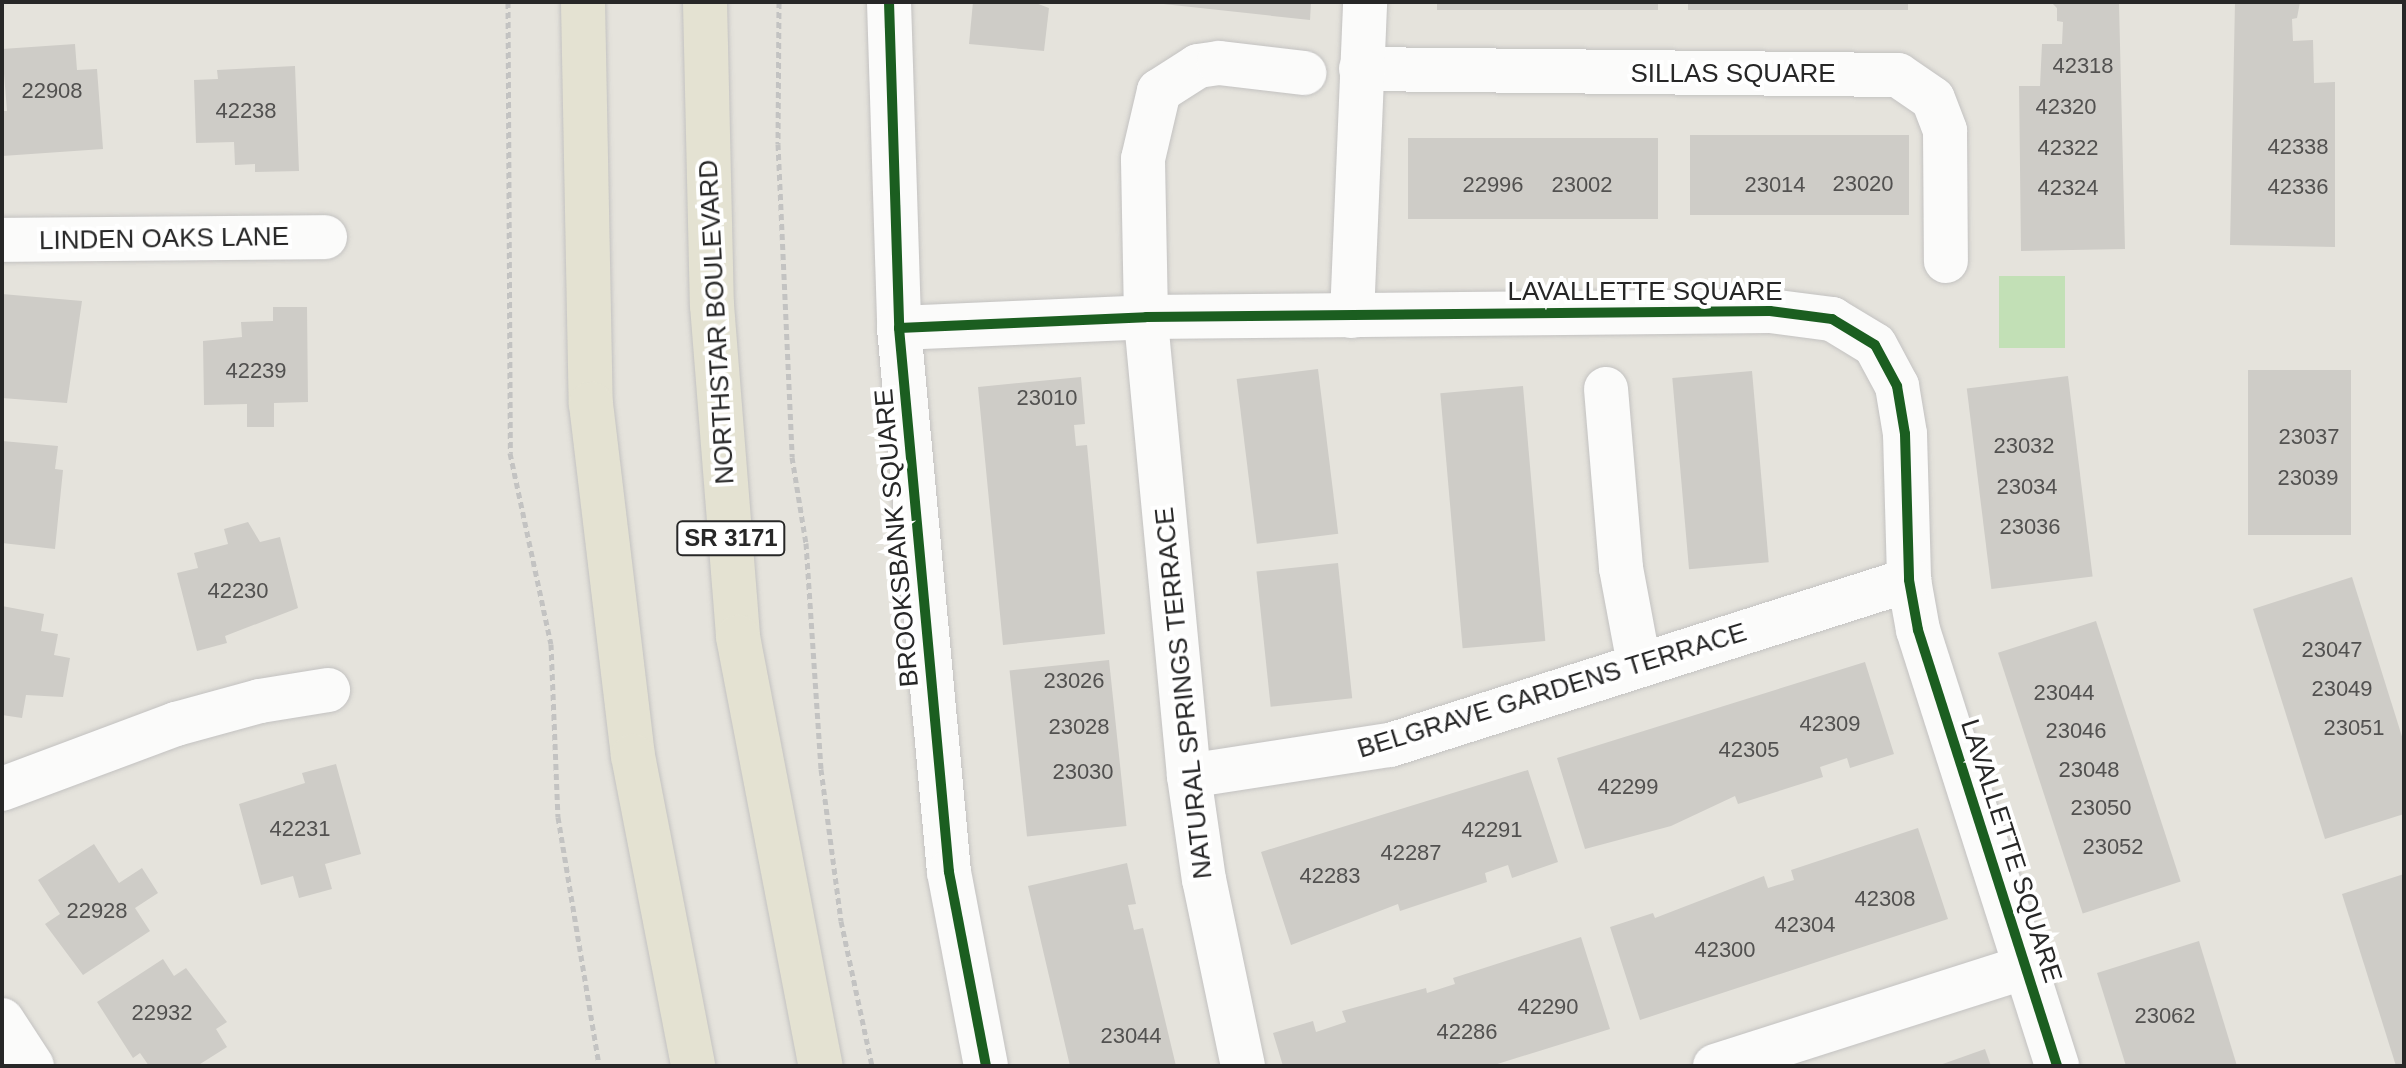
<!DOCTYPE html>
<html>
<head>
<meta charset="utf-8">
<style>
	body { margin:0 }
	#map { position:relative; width:2406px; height:1068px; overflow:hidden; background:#e5e3dc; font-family:Arial,sans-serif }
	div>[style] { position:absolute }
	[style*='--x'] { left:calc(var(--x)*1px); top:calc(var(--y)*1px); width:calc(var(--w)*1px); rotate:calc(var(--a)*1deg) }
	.green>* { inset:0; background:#c2e0b6; transform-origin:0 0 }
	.building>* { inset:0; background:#ceccc7; transform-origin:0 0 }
	.path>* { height:5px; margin-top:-2.5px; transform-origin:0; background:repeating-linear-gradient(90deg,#c3c3c2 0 6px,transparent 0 10px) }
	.roads { filter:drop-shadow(0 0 2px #c3c2c1) drop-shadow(0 0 2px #c3c2c1) }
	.minor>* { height:44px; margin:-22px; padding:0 22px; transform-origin:22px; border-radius:22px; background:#fbfbfa }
	.major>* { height:44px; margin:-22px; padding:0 22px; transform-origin:22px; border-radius:22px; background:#e4e2d2 }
	.cycleway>* { height:10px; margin:-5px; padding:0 5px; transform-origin:5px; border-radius:5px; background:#1b5e20 }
	span { translate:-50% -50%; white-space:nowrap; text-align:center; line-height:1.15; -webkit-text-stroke:8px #fff; paint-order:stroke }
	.number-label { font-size:22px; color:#525150 }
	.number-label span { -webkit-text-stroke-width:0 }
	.shield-label span { padding:2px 6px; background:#fff; border:2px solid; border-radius:6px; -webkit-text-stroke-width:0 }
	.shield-label { font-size:24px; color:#272727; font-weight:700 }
	.street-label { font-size:26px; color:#272727 }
	.frame { position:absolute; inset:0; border:4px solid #272727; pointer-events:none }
</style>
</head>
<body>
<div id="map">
	<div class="green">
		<i style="left:1999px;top:276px;width:66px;height:72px"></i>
	</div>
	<div class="building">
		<i style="clip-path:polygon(973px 2px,1033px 2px,1049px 8px,1044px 51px,969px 44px)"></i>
		<i style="clip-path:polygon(1145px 2px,1311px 2px,1310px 20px)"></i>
		<i style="left:1437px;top:2px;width:221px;height:8px"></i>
		<i style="left:1688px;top:2px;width:220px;height:8px"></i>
		<i style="clip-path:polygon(2051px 2px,2119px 4px,2125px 249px,2021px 251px,2019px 86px,2040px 86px,2042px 44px,2062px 44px,2063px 22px,2057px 21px,2057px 8px)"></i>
		<i style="clip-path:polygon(2235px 2px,2300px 2px,2297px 18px,2292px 19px,2293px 41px,2313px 40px,2314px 83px,2335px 82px,2335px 247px,2230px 245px)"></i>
		<i style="clip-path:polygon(75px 44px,77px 70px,97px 69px,103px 149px,2px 156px,2px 111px,7px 111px,2px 49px)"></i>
		<i style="clip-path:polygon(295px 66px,299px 171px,255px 172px,255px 164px,235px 165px,234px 142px,196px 143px,194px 80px,218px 79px,217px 70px)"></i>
		<i style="left:1690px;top:135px;width:219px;height:80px"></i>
		<i style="left:1408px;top:138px;width:250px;height:81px"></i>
		<i style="clip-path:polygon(2px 294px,82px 301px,67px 403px,2px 398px)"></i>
		<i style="clip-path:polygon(273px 307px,307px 307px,308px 402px,274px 403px,274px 427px,247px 427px,247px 404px,204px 405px,203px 341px,242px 337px,241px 322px,273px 321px)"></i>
		<i style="left:1318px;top:369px;width:166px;height:82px;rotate:83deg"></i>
		<i style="left:2248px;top:370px;width:103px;height:165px"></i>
		<i style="left:1752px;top:371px;width:192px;height:80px;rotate:85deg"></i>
		<i style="left:2068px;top:376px;width:202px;height:102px;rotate:83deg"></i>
		<i style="clip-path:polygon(1081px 377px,1085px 424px,1074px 425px,1076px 446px,1087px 445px,1105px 634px,1003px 645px,978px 387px)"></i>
		<i style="left:1523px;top:386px;width:256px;height:83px;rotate:85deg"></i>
		<i style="clip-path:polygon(2px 441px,58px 446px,55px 469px,63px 470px,55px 549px,2px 543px)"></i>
		<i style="clip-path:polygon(248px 522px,260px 542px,280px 537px,298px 608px,225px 636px,227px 643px,197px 651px,177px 573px,198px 568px,194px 553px,228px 544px,224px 529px)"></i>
		<i style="left:1338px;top:563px;width:136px;height:82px;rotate:84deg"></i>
		<i style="clip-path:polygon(2352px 577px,2404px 743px,2404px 814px,2325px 839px,2253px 609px)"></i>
		<i style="clip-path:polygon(2px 606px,44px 614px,41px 631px,58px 634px,54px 655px,70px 658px,63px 697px,26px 695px,22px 718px,2px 715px)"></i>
		<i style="left:2096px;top:621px;width:274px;height:103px;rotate:72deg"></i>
		<i style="left:1109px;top:660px;width:167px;height:100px;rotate:84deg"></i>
		<i style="clip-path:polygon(1865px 662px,1894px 754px,1850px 768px,1847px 758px,1820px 767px,1823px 777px,1738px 804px,1735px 796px,1671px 826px,1585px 849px,1557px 758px)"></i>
		<i style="clip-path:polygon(336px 764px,361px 854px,325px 864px,332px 889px,299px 898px,293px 876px,261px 885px,239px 804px,305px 783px,302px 773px)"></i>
		<i style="clip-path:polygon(1528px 770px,1558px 862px,1512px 878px,1508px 865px,1485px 873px,1487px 882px,1400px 911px,1398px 904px,1291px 945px,1261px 852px)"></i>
		<i style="clip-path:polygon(1918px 828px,1948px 919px,1640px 1020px,1610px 927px,1653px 913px,1655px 918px,1764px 876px,1768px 888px,1794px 880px,1791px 870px)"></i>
		<i style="clip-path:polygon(94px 844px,119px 883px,142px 868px,158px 893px,135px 908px,150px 931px,83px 975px,45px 924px,60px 914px,38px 880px)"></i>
		<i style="clip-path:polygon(1127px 863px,1136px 904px,1128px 905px,1134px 930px,1143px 928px,1176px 1066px,1070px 1066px,1028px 886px)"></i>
		<i style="clip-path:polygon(2404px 874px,2404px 1066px,2396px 1066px,2342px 894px)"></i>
		<i style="clip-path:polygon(1581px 937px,1610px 1029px,1491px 1066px,1283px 1066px,1273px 1033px,1313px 1021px,1316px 1032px,1346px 1022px,1342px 1011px,1426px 988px,1427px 993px,1455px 984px,1453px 978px)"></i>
		<i style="clip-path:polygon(2199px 941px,2237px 1066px,2126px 1066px,2097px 973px)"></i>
		<i style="clip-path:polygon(163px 959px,174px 976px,186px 968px,227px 1022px,216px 1029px,227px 1047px,197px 1066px,149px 1066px,140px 1053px,133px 1058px,97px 1002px)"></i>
		<i style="clip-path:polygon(1985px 1049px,1991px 1066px,1937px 1066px)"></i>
	</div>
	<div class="path">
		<i style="--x:508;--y:2;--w:451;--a:89.7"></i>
		<i style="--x:510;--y:453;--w:195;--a:77.9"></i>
		<i style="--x:551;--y:644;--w:173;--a:87.7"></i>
		<i style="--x:558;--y:817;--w:252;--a:80.6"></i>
		<i style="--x:779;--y:2;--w:142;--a:90.4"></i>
		<i style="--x:778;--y:144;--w:313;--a:87.4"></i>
		<i style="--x:792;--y:457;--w:87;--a:80.8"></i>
		<i style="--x:806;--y:543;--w:226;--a:86.2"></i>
		<i style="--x:821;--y:769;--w:153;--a:82.5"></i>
		<i style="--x:841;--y:921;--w:148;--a:77.9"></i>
	</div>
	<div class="roads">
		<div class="minor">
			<i style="--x:889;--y:2;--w:326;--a:88.2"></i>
			<i style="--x:899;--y:328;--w:546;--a:84.75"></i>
			<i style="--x:949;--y:872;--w:197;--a:79.2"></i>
			<i style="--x:1361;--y:69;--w:537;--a:0.64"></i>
			<i style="--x:1898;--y:75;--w:42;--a:34.4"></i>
			<i style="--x:1933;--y:99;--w:34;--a:69"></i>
			<i style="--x:1945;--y:131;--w:130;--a:89.6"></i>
			<i style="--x:2;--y:240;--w:323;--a:-0.5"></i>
			<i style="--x:1352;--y:316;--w:314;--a:-87.6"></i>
			<i style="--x:899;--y:328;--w:247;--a:-2.5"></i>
			<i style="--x:1146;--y:317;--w:624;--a:-0.55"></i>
			<i style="--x:1770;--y:311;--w:63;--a:7.4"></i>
			<i style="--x:1832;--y:319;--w:50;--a:31.2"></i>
			<i style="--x:1875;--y:345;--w:47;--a:61.8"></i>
			<i style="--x:1897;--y:386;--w:49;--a:80.5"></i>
			<i style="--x:1905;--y:434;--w:146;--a:88.4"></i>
			<i style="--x:1909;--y:580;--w:51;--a:79.8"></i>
			<i style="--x:1918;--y:630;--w:458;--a:72.3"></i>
			<i style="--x:1606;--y:389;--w:180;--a:85.2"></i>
			<i style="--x:1621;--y:568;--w:98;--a:79.4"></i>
			<i style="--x:1189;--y:776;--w:203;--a:-8.8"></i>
			<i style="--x:1390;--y:745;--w:545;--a:-17.64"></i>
			<i style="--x:2;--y:789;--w:186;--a:-20.5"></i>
			<i style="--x:176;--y:724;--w:87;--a:-15.3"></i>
			<i style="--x:260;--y:701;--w:69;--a:-9.2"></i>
			<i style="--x:2;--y:1020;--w:55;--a:56.9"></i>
			<i style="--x:1243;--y:1066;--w:190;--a:-101.8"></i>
			<i style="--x:1204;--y:880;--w:105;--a:-98.2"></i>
			<i style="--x:1189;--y:776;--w:461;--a:-95.4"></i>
			<i style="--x:1146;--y:317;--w:158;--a:-91.1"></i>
			<i style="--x:1143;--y:159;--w:70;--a:-76.8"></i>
			<i style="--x:1159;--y:91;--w:46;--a:-32.7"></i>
			<i style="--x:1198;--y:66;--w:21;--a:-8"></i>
			<i style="--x:1219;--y:63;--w:86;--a:6.7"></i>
			<i style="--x:1715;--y:1066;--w:325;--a:-17.7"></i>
		</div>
		<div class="major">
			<i style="--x:583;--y:2;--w:402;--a:88.9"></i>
			<i style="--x:591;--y:404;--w:354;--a:83.2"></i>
			<i style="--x:633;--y:756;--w:316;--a:79"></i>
			<i style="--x:705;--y:2;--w:303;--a:88.7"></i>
			<i style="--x:712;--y:305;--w:333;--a:85.5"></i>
			<i style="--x:738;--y:637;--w:437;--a:79.1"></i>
		</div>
	</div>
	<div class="cycleway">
		<i style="--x:889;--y:2;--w:326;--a:88.2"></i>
		<i style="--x:899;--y:328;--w:546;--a:84.75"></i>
		<i style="--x:949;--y:872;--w:197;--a:79.2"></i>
		<i style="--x:899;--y:328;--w:247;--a:-2.5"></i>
		<i style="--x:1146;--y:317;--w:624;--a:-0.55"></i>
		<i style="--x:1770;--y:311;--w:63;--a:7.4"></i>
		<i style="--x:1832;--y:319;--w:50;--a:31.2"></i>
		<i style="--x:1875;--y:345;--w:47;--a:61.8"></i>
		<i style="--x:1897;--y:386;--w:49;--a:80.5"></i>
		<i style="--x:1905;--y:434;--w:146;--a:88.4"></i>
		<i style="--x:1909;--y:580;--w:51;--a:79.8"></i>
		<i style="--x:1918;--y:630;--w:458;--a:72.3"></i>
	</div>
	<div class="number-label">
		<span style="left:2083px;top:66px">42318</span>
		<span style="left:52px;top:91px">22908</span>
		<span style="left:2066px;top:107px">42320</span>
		<span style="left:246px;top:111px">42238</span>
		<span style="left:2298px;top:147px">42338</span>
		<span style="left:2068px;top:148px">42322</span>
		<span style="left:1863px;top:184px">23020</span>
		<span style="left:1493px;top:185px">22996</span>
		<span style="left:1582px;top:185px">23002</span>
		<span style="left:1775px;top:185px">23014</span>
		<span style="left:2298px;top:187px">42336</span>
		<span style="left:2068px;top:188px">42324</span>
		<span style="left:256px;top:371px">42239</span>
		<span style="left:1047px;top:398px">23010</span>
		<span style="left:2309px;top:437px">23037</span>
		<span style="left:2024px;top:446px">23032</span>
		<span style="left:2308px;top:478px">23039</span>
		<span style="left:2027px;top:487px">23034</span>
		<span style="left:2030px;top:527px">23036</span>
		<span style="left:238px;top:591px">42230</span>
		<span style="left:2332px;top:650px">23047</span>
		<span style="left:1074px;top:681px">23026</span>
		<span style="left:2342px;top:689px">23049</span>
		<span style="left:2064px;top:693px">23044</span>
		<span style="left:1830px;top:724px">42309</span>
		<span style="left:1079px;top:727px">23028</span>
		<span style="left:2354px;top:728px">23051</span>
		<span style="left:2076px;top:731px">23046</span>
		<span style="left:1749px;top:750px">42305</span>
		<span style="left:2089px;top:770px">23048</span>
		<span style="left:1083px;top:772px">23030</span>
		<span style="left:1628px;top:787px">42299</span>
		<span style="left:2101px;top:808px">23050</span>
		<span style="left:300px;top:829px">42231</span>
		<span style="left:1492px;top:830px">42291</span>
		<span style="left:2113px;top:847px">23052</span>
		<span style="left:1411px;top:853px">42287</span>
		<span style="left:1330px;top:876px">42283</span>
		<span style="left:1885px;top:899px">42308</span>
		<span style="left:97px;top:911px">22928</span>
		<span style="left:1805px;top:925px">42304</span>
		<span style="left:1725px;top:950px">42300</span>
		<span style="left:1548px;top:1007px">42290</span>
		<span style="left:162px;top:1013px">22932</span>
		<span style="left:2165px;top:1016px">23062</span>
		<span style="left:1467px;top:1032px">42286</span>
		<span style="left:1131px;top:1036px">23044</span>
	</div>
	<div class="shield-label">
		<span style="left:731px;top:538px">SR 3171</span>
	</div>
	<div class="street-label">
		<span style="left:1733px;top:74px">SILLAS SQUARE</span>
		<span style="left:164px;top:239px;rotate:-1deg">LINDEN OAKS LANE</span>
		<span style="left:1645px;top:292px">LAVALLETTE SQUARE</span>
		<span style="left:717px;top:322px;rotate:-93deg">NORTHSTAR BOULEVARD</span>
		<span style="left:897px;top:538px;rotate:-95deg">BROOKSBANK SQUARE</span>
		<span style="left:1552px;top:691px;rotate:-17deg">BELGRAVE GARDENS TERRACE</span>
		<span style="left:1184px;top:693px;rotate:-96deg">NATURAL SPRINGS TERRACE</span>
		<span style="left:2011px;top:851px;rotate:72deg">LAVALLETTE SQUARE</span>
	</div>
	<div class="frame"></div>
</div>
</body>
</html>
